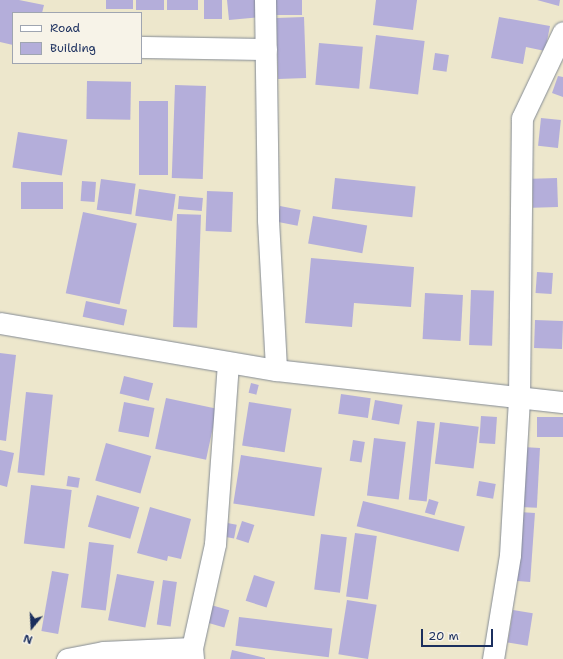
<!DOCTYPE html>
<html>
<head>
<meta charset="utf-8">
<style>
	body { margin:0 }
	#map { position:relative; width:563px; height:659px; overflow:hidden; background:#ede7cc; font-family:"Shantell Sans",sans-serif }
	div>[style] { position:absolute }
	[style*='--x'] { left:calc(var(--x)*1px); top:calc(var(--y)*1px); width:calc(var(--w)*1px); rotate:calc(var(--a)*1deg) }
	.building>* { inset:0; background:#b4aeda; transform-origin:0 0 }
	.roads { filter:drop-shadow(0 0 1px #848b95) drop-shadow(0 0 1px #848b95) }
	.street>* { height:21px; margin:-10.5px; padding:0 10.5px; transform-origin:10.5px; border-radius:10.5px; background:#fff }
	span { translate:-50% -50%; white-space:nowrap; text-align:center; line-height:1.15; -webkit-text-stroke:4px #f7f3e8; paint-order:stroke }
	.legend { position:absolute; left:12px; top:12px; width:130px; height:52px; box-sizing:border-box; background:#f7f3e8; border:1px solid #9fa5b1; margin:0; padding:5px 7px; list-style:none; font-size:12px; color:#1b2f5e }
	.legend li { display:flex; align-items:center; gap:8px; height:20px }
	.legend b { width:20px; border:1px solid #9fa5b1 }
	.north { position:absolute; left:12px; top:607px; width:40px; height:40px; -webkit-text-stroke:3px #f7f3e8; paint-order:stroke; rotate:198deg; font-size:11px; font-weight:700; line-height:16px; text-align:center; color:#1b2f5e }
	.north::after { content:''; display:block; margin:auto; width:14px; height:18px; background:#1b2f5e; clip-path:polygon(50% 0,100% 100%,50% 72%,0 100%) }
	.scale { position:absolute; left:421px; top:629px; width:72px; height:18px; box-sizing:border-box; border:2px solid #1b2f5e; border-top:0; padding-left:5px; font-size:12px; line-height:14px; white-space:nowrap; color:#1b2f5e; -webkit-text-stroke:3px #f7f3e8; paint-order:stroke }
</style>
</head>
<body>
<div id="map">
	<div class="building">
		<i style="clip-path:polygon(0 0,19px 0,44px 5px,42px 13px,13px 13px,13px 45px,0 42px)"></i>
		<i style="left:106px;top:0;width:27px;height:9px"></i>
		<i style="left:136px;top:0;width:28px;height:10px"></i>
		<i style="left:167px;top:0;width:31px;height:10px"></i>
		<i style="left:204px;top:0;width:18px;height:19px"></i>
		<i style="clip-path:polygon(227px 0,259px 0,261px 17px,229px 20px)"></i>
		<i style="left:276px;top:0;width:26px;height:15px"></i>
		<i style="clip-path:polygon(376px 0,417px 0,413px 30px,373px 25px)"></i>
		<i style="clip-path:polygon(537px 0,560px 0,559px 6px)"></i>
		<i style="left:304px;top:17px;width:61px;height:28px;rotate:88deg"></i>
		<i style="clip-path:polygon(499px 17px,550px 26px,545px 51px,526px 47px,523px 64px,491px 58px)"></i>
		<i style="left:376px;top:35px;width:49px;height:54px;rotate:7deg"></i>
		<i style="left:319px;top:43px;width:44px;height:42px;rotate:5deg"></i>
		<i style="left:435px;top:53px;width:14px;height:17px;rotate:8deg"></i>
		<i style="clip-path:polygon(558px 76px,563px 77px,563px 97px,552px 93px)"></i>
		<i style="left:87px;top:81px;width:44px;height:38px;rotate:1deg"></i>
		<i style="left:175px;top:85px;width:31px;height:93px;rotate:2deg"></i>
		<i style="left:139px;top:101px;width:29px;height:74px"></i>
		<i style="left:541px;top:118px;width:20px;height:28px;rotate:6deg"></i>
		<i style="left:18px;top:132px;width:50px;height:36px;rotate:9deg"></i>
		<i style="left:335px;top:178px;width:81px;height:31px;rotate:6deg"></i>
		<i style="left:557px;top:178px;width:29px;height:25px;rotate:88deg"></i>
		<i style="left:101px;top:179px;width:35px;height:31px;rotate:8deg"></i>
		<i style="left:82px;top:181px;width:14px;height:20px;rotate:4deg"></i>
		<i style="left:21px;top:182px;width:42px;height:27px"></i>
		<i style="left:139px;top:189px;width:37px;height:27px;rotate:8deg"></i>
		<i style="left:207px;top:191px;width:26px;height:40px;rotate:2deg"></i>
		<i style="left:179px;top:196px;width:24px;height:13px;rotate:5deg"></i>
		<i style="left:280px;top:206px;width:21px;height:16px;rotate:11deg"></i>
		<i style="left:83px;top:212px;width:55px;height:83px;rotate:12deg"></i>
		<i style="left:177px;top:214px;width:24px;height:113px;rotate:2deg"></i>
		<i style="left:313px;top:216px;width:55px;height:28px;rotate:10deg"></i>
		<i style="clip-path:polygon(311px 258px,414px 267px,411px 307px,354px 303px,352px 327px,305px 323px)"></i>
		<i style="left:537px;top:272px;width:16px;height:21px;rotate:4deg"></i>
		<i style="left:471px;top:290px;width:23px;height:55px;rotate:2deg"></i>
		<i style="left:425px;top:293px;width:38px;height:46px;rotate:3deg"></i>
		<i style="left:86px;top:301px;width:42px;height:16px;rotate:12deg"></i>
		<i style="left:535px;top:320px;width:28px;height:28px;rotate:2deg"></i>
		<i style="clip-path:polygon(0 353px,16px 355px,6px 441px,0 440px)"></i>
		<i style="left:124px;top:376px;width:30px;height:18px;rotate:14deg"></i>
		<i style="left:251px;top:383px;width:8px;height:10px;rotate:14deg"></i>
		<i style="left:26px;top:392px;width:27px;height:81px;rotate:6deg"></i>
		<i style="left:341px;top:394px;width:30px;height:20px;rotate:8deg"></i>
		<i style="left:166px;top:398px;width:52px;height:52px;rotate:12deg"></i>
		<i style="left:375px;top:400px;width:28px;height:20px;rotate:10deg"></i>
		<i style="left:124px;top:402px;width:31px;height:30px;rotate:11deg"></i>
		<i style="left:249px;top:402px;width:43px;height:44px;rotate:9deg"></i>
		<i style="left:481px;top:416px;width:16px;height:27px;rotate:4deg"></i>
		<i style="left:537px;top:417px;width:26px;height:20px"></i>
		<i style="left:417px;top:421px;width:18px;height:79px;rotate:6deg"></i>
		<i style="left:440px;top:422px;width:39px;height:42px;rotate:7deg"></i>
		<i style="left:374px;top:438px;width:32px;height:58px;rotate:7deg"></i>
		<i style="left:353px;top:440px;width:12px;height:21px;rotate:9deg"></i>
		<i style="left:106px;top:443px;width:47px;height:39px;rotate:16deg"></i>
		<i style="left:523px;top:447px;width:17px;height:60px;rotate:3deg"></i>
		<i style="clip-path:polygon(0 450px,14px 453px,7px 487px,0 485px)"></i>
		<i style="left:241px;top:455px;width:82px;height:49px;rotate:9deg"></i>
		<i style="left:68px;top:476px;width:12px;height:10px;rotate:9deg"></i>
		<i style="left:479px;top:481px;width:17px;height:15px;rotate:10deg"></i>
		<i style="left:31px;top:485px;width:41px;height:59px;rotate:7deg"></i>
		<i style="left:97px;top:495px;width:44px;height:33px;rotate:16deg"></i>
		<i style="left:429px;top:499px;width:10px;height:14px;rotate:17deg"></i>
		<i style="left:363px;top:501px;width:105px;height:26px;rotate:14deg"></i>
		<i style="clip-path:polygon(150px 507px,191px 519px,181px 559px,168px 556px,167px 561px,137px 553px)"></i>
		<i style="left:519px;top:512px;width:16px;height:69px;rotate:4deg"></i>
		<i style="left:242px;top:521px;width:13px;height:19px;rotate:18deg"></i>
		<i style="left:222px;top:522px;width:15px;height:14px;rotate:11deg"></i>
		<i style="left:355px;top:533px;width:22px;height:64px;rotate:8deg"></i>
		<i style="left:321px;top:534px;width:26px;height:56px;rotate:7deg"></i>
		<i style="left:89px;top:542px;width:25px;height:66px;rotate:7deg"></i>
		<i style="left:52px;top:571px;width:17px;height:61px;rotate:10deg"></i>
		<i style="left:117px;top:574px;width:38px;height:47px;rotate:11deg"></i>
		<i style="left:254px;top:575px;width:22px;height:27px;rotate:18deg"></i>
		<i style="left:163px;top:580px;width:14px;height:45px;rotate:8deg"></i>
		<i style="left:347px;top:600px;width:30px;height:55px;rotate:9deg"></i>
		<i style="left:211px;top:605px;width:19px;height:18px;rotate:16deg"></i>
		<i style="left:513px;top:610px;width:20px;height:33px;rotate:9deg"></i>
		<i style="left:239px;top:617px;width:94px;height:29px;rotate:7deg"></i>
		<i style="clip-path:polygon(232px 650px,265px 658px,265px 659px,230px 659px)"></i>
	</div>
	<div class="roads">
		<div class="street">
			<i style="--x:265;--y:0;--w:220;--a:89.2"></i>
			<i style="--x:268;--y:220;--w:150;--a:86.9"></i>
			<i style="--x:141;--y:47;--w:125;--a:0.9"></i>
			<i style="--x:0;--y:323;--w:280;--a:9.7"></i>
			<i style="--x:276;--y:370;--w:289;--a:6.4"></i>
			<i style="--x:67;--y:659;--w:37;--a:-11"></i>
			<i style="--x:103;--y:652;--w:89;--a:-2.6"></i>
			<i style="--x:193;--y:659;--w:11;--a:-95"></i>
			<i style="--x:192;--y:648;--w:107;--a:-77.5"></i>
			<i style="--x:215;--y:544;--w:181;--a:-85.9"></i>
			<i style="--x:493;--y:659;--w:105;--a:-80.7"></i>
			<i style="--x:510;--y:555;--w:156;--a:-86.7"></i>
			<i style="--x:519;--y:399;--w:281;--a:-89.4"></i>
			<i style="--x:522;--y:118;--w:95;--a:-64.5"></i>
		</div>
	</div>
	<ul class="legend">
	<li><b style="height:5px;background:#fff"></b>Road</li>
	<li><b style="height:11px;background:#b4aeda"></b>Building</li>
	</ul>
	<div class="north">N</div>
	<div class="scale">20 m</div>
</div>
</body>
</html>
